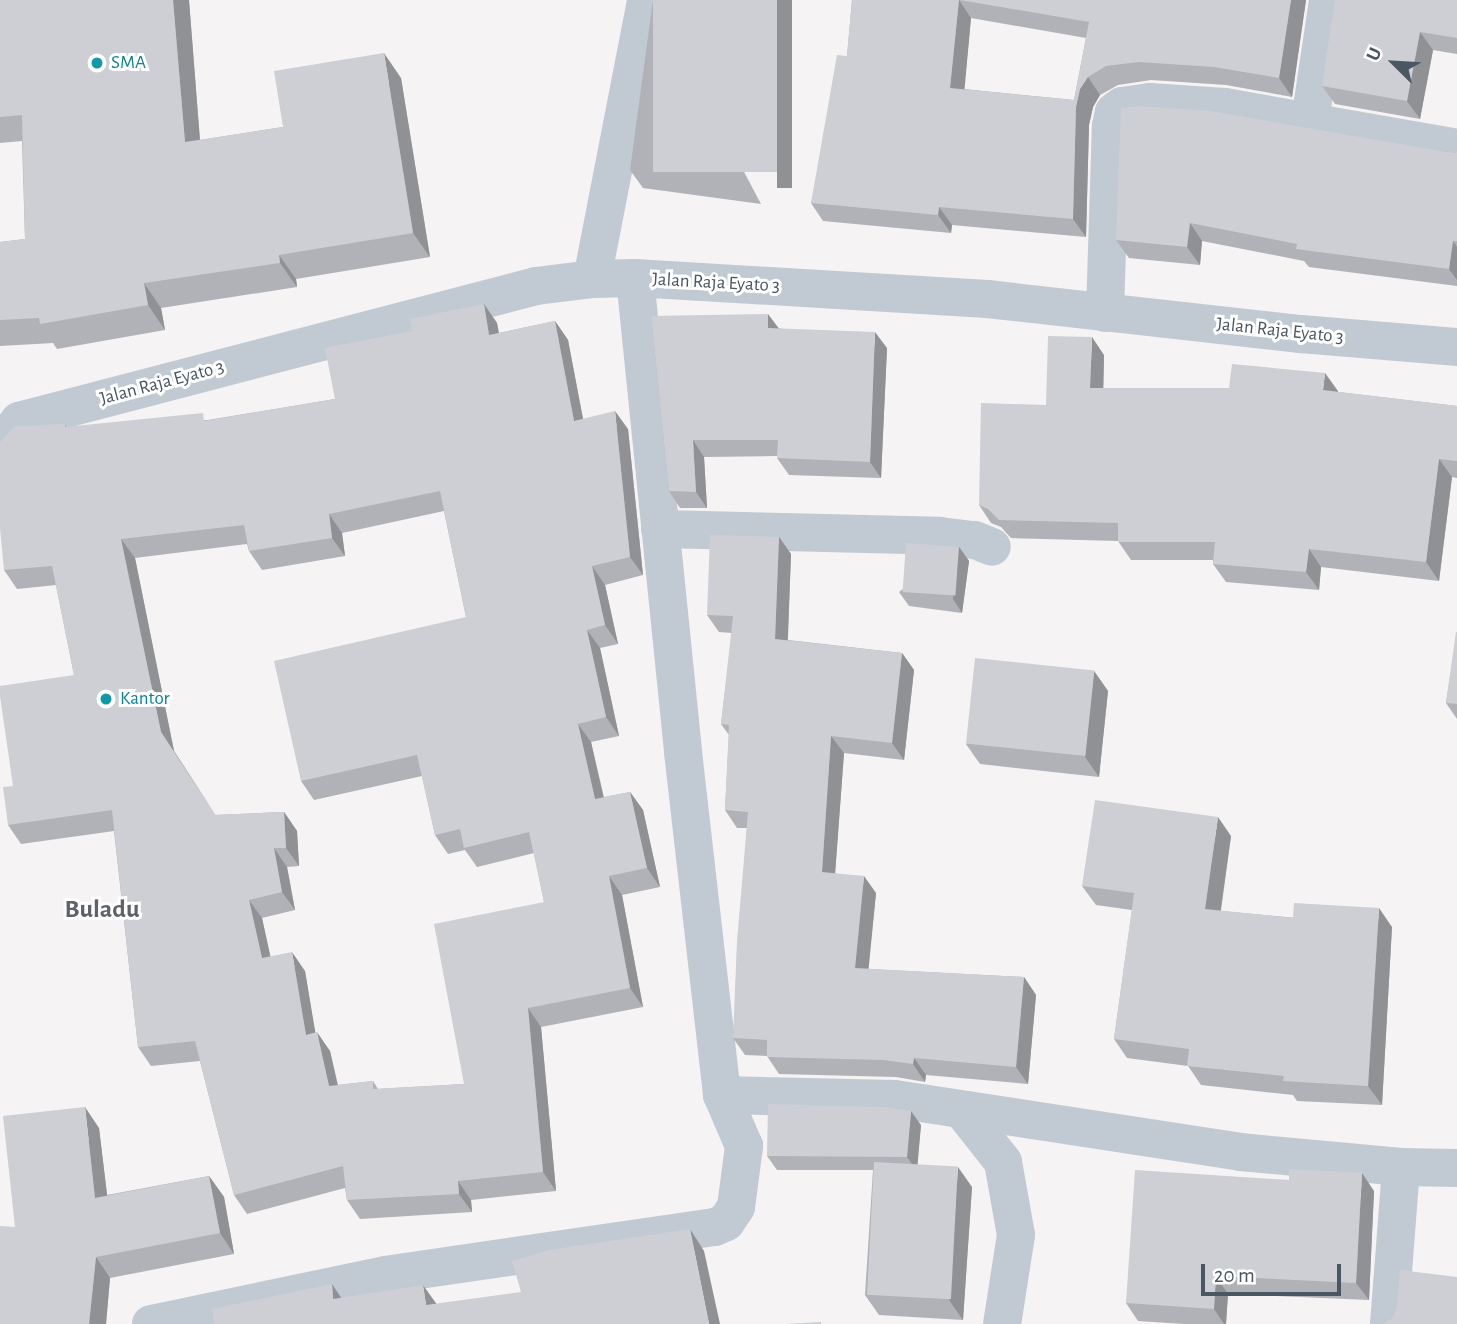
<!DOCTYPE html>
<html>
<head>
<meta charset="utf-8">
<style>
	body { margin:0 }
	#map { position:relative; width:1457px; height:1324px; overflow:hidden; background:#f5f3f3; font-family:"Alegreya Sans",sans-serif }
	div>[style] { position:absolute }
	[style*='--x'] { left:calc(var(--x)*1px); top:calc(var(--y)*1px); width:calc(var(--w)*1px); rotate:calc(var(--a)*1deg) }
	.street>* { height:38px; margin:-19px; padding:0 19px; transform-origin:19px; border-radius:19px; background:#c1cad2 }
	.wall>* { inset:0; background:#b0b2b7 }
	.shaded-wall>* { inset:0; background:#909195; transform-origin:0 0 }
	.building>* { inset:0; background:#cdcfd5; transform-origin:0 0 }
	.dots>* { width:19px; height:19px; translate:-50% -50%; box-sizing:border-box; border:4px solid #fff; border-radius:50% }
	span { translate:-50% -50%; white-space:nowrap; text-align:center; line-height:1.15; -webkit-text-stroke:6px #fff; paint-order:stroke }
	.culture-label { font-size:19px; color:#0d838f }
	.left { translate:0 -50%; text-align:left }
	.street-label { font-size:19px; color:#4a5661 }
	.district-label { font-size:26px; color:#5f6368; font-weight:700 }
	.north { position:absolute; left:1359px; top:28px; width:70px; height:70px; -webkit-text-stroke:5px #fff; paint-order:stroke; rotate:294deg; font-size:19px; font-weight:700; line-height:28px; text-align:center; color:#4a5661 }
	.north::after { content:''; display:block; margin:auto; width:24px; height:32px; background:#4a5661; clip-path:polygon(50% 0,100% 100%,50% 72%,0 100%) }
	.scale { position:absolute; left:1201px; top:1264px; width:140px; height:32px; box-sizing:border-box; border:4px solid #4a5661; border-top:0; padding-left:9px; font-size:21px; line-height:24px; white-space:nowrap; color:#4a5661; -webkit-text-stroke:5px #fff; paint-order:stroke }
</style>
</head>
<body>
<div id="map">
	<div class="street">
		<i style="--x:1310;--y:121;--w:122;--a:-81.5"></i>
		<i style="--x:635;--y:278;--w:476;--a:84.2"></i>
		<i style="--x:683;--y:752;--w:345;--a:83.5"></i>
		<i style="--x:722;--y:1095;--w:173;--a:1.3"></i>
		<i style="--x:895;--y:1099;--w:349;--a:8.7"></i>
		<i style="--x:1240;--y:1152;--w:162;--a:5.3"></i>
		<i style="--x:1401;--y:1167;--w:56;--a:1"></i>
		<i style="--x:592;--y:279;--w:284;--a:-79"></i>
		<i style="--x:1105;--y:313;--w:187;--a:-88.2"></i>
		<i style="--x:1111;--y:126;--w:14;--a:-78"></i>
		<i style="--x:1114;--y:112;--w:10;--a:-37"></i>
		<i style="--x:1122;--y:106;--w:28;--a:-8"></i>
		<i style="--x:1150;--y:102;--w:75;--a:3.8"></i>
		<i style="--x:1225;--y:107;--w:236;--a:10"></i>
		<i style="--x:0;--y:444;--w:30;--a:-50"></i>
		<i style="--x:19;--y:421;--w:534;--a:-14.63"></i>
		<i style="--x:536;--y:286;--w:56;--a:-7.1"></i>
		<i style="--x:592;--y:279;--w:43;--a:-1.3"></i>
		<i style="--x:635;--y:278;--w:353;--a:3.4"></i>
		<i style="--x:987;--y:299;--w:316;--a:6.4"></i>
		<i style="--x:1301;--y:334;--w:157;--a:4.8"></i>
		<i style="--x:660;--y:529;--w:280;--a:1.4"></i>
		<i style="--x:940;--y:536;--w:35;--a:7"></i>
		<i style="--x:975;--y:540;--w:18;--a:22"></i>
		<i style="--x:962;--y:1110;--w:66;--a:51.7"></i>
		<i style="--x:1003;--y:1162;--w:74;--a:79.9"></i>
		<i style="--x:1016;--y:1235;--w:90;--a:98.9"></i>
		<i style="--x:151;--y:1324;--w:239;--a:-11.8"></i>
		<i style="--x:385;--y:1275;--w:333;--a:-8.3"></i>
		<i style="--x:715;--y:1227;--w:12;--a:-24"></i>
		<i style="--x:726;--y:1222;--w:18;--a:-56"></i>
		<i style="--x:736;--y:1207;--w:62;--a:-82.5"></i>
		<i style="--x:744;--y:1146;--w:56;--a:-113.3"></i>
		<i style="--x:1389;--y:1324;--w:157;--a:-85.6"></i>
	</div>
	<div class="wall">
		<i style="clip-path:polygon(0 0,189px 0,200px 140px,283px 127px,401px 78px,430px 257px,296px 279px,297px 287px,161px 308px,165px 330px,57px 349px,53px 343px,0 346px,0 242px,25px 239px,22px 141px,0 143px)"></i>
		<i style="clip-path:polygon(653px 0,761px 204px,643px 188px,630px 170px)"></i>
		<i style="clip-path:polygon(evenodd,852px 0,1306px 0,1292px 97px,1226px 85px,1151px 80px,1118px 85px,1100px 95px,1093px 107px,1089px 125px,1086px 237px,952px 225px,951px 233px,823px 221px,811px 203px,847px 56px,852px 0,971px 18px,1086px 38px,1074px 100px,964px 89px,971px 18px)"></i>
		<i style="clip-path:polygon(1457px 0,1457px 54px,1433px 50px,1420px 119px,1335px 104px,1322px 86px)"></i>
		<i style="clip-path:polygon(1441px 151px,1457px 153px,1457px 286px,1309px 267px,1304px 261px,1202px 241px,1200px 265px,1129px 258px,1116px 240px)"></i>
		<i style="clip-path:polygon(evenodd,484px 304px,497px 323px,499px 333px,555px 321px,568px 340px,583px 419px,628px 429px,643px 575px,605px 585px,618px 644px,600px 648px,619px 736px,591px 742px,604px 797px,630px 792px,643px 810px,660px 887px,622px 895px,643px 1007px,541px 1027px,556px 1191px,471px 1200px,472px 1212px,360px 1219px,347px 1200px,345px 1188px,247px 1214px,234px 1195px,200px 1061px,151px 1066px,138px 1047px,114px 831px,21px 844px,8px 825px,13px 786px,74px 675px,56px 585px,17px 589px,4px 570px,65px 424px,67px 427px,208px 420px,335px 399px,412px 331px,484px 304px,444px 511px,466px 617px,301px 781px,314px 800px,422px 776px,435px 835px,448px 854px,465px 850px,477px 867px,534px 853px,544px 902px,464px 1084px,378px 1089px,373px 1081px,338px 1085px,330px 1051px,315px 1033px,305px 971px,270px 957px,262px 918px,295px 910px,287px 867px,299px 866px,297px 831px,284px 812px,215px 815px,174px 751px,135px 558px,247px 544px,249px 551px,262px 570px,345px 556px,342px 533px,444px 511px)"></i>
		<i style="clip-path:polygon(651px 316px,778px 328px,887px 348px,881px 478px,789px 475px,777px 458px,778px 456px,704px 457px,707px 508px,680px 508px,669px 491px)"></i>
		<i style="clip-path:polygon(1104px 355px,1103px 388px,1338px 391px,1338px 392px,1457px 406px,1457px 478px,1452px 477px,1439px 581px,1321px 567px,1319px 590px,1226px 582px,1213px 564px,1213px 560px,1131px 560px,1118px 541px,1011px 538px,1001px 527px,991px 523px,979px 505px,1046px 405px)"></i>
		<i style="clip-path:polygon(779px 537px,791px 554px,788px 640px,902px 653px,914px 670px,904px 760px,844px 753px,835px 873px,876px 893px,868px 969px,1024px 977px,1036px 995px,1028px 1084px,926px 1075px,925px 1082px,896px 1077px,779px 1074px,767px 1056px,745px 1055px,733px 1038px,747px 828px,737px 828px,725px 810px,729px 735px,721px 724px,732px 633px,719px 632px,707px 615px)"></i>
		<i style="clip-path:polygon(959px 547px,969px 561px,962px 613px,909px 606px,899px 592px)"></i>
		<i style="clip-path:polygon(1457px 632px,1457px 719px,1446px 703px)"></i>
		<i style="clip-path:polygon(1094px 671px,1108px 691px,1099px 777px,980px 764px,966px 744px)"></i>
		<i style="clip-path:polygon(1231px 836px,1221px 911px,1392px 927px,1382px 1105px,1297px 1101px,1293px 1095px,1201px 1085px,1188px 1066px,1127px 1058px,1114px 1039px,1132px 910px,1096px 905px,1082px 886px)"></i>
		<i style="clip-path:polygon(921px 1125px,917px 1165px,972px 1187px,963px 1320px,879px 1315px,865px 1295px,873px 1170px,777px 1170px,767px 1156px)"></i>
		<i style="clip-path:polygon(99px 1128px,107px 1195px,209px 1176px,224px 1197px,234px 1254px,110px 1278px,106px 1324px,0 1324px,15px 1227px)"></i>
		<i style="clip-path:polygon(1374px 1191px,1369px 1300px,1228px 1294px,1226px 1324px,1184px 1324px,1138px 1321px,1126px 1303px)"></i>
	</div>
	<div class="shaded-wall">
		<i style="clip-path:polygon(173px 0,189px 0,202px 167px,185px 142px)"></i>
		<i style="left:777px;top:0;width:15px;height:188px"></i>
		<i style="clip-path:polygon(959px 0,971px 18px,963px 106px,950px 88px)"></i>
		<i style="clip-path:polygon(1291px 0,1306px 0,1292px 97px,1279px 78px)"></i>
		<i style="clip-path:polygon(1420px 32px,1433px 50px,1420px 119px,1407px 101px)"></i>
		<i style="clip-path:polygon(384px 53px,401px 78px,430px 257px,413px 233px)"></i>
		<i style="clip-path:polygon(1088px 77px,1100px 95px,1093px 107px,1089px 125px,1086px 237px,1073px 219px,1076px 107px,1080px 89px)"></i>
		<i style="clip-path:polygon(939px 207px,952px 225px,951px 233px,938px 215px)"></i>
		<i style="clip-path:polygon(1190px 223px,1202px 241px,1200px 265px,1187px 247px)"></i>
		<i style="clip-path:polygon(1453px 241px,1457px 247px,1457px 280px,1449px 269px)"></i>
		<i style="clip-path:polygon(279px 255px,296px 279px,297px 287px,280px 263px)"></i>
		<i style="clip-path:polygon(144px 283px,161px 308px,165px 330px,148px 305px)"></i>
		<i style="clip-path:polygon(484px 304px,497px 323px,502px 353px,489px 335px)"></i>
		<i style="clip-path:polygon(768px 314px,780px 330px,768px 328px)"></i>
		<i style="clip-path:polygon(555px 321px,568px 340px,587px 440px,574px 421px)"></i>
		<i style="clip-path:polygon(875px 332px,887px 348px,881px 478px,870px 462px)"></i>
		<i style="clip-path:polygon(1092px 337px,1104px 355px,1103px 406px,1090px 388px)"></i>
		<i style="clip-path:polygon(1325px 373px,1338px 391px,1336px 408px,1323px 390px)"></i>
		<i style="clip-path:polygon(615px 411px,628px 429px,643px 575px,630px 557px)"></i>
		<i style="clip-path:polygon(693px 440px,704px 457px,707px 508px,696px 492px)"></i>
		<i style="clip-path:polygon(1439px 459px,1452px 477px,1439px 581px,1426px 562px)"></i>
		<i style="clip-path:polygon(329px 514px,342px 533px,345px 556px,332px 538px)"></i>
		<i style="clip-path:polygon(779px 537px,791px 554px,787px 656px,775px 639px)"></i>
		<i style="clip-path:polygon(121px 539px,135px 558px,174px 751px,228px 833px,161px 732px)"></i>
		<i style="clip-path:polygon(959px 547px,969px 561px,962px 613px,953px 599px)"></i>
		<i style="clip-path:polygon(1309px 549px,1321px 567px,1319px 590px,1306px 572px)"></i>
		<i style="clip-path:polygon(592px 566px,605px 585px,618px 644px,605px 625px)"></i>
		<i style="clip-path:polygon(587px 630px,600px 648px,619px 736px,606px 717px)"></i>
		<i style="clip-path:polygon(902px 653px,914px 670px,904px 760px,892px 743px)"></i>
		<i style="clip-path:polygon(1094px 671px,1108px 691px,1099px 777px,1085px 757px)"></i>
		<i style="clip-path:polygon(578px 724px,591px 742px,608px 818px,595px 799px)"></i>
		<i style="clip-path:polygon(831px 736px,844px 753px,834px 889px,822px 872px)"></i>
		<i style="clip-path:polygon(630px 792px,643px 810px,660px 887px,647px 868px)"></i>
		<i style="clip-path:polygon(284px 812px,297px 831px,299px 866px,286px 848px)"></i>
		<i style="clip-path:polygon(1218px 817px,1231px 836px,1218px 928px,1205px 909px)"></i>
		<i style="clip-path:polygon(274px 848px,287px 867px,295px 910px,282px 892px)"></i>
		<i style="clip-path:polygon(609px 876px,622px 895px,643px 1007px,630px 988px)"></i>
		<i style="clip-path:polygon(864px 876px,876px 893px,867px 985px,855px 968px)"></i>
		<i style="clip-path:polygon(249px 900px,262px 918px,275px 977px,262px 958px)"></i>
		<i style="clip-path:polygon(1379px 908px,1392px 927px,1382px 1105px,1368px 1086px)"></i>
		<i style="clip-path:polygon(292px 952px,305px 971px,319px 1054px,306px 1035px)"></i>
		<i style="clip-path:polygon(1024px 977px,1036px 995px,1028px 1084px,1016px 1067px)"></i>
		<i style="clip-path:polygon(528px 1008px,541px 1027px,556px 1191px,543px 1172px)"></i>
		<i style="clip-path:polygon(317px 1032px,330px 1051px,342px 1105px,329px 1086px)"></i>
		<i style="clip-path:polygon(914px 1058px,926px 1075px,925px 1082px,913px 1064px)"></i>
		<i style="clip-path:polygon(85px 1107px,99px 1128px,110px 1219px,95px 1198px)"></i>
		<i style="clip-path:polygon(911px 1111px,921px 1125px,917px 1171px,907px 1157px)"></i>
		<i style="clip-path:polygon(958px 1167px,972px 1187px,963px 1320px,949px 1300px)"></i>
		<i style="clip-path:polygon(1362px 1173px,1374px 1191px,1369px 1300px,1356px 1283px)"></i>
		<i style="clip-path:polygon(209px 1176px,224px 1197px,234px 1254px,220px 1233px)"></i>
		<i style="clip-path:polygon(458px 1181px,471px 1200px,472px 1212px,459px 1194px)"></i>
		<i style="clip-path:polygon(690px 1229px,704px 1251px,720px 1324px,709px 1324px)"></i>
		<i style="clip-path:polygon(96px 1257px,110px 1278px,106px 1324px,89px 1324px)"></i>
		<i style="clip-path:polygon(1216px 1276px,1228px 1294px,1226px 1324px,1224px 1324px,1214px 1309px)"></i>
		<i style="clip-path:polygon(332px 1284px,346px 1305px,333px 1299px)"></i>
		<i style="clip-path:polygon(423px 1285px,438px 1306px,426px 1305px)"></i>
	</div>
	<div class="building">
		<i style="clip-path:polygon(0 0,173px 0,185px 142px,283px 127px,274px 71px,384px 53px,413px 233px,279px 255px,280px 263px,144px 283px,148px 305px,40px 324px,39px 318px,0 320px,0 242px,25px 239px,22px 115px,0 117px)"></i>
		<i style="left:653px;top:0;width:124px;height:172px"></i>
		<i style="clip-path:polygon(852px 0,959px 0,950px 88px,1074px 100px,1089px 22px,960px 0,1291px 0,1279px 78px,1214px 67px,1139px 62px,1106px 66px,1088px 77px,1080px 89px,1076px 107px,1073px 219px,939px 207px,938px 215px,811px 203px,837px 55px,847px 56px)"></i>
		<i style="clip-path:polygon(1335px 0,1457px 0,1457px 38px,1420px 32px,1407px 101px,1322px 86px)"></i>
		<i style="clip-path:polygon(1138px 106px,1210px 111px,1441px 151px,1457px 153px,1457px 241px,1453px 241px,1449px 269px,1296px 249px,1297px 244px,1190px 223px,1187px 247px,1116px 240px,1121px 108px)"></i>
		<i style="clip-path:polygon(evenodd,484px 304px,489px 335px,555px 321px,574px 421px,615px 411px,630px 557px,592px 566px,605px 625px,587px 630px,606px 717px,578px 724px,595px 799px,630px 792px,647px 868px,609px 876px,630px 988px,528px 1008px,543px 1172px,458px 1181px,459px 1194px,347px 1200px,343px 1166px,234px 1195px,195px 1041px,138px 1047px,112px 810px,8px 825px,3px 787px,13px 786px,0 696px,0 686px,74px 675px,52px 566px,4px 570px,0 528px,0 442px,15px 426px,65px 424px,65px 427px,203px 413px,204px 421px,335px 399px,325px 348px,412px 331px,410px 319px,484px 304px,440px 491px,466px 617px,274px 661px,301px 781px,417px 755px,435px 835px,460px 829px,464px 848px,529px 832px,544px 902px,434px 924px,464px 1084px,373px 1089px,373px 1081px,329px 1086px,317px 1032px,306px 1035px,292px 952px,262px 958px,249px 900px,282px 892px,274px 848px,286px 848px,284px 812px,215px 815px,161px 732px,121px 539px,244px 525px,249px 551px,332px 538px,329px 514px,440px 491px)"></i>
		<i style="clip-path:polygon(768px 314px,768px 328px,875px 332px,870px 462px,777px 458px,778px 440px,693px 440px,696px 492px,669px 491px,651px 316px)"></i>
		<i style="clip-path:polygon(1048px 336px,1092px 337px,1090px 388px,1229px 388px,1232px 364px,1325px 373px,1323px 390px,1457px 406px,1457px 461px,1439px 459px,1426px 562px,1309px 549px,1306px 572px,1213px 564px,1215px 542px,1118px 542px,1118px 523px,999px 520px,988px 509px,979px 505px,981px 403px,1046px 405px)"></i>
		<i style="clip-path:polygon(710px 535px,779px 537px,775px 639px,902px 653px,892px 743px,831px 736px,822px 872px,864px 876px,855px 968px,1024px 977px,1016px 1067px,914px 1058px,913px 1064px,883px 1060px,767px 1057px,767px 1040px,733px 1038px,737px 941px,748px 812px,725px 810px,729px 725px,721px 724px,733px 616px,707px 615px)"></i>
		<i style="left:906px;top:543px;width:53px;height:49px;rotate:4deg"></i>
		<i style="clip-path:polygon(1456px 632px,1457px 632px,1457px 704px,1446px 703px)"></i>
		<i style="left:975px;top:658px;width:120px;height:86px;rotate:6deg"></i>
		<i style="clip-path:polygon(1095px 800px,1218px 817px,1205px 909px,1293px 918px,1294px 903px,1379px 908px,1368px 1086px,1283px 1081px,1284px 1076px,1187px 1066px,1189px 1049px,1114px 1039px,1134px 893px,1082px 886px)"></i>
		<i style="clip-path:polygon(768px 1104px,883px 1107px,911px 1111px,907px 1157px,767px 1156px)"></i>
		<i style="clip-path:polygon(85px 1107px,95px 1198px,209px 1176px,220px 1233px,96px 1257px,89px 1324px,0 1324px,0 1226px,15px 1227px,3px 1116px)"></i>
		<i style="left:874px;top:1162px;width:84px;height:133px;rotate:3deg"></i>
		<i style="clip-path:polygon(1289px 1169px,1362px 1173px,1356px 1283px,1216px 1276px,1214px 1309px,1126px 1303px,1135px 1170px,1289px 1180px)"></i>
		<i style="clip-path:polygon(690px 1229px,709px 1324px,214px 1324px,212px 1309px,332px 1284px,333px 1299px,423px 1285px,426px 1305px,521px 1292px,512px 1261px,549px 1250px)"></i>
		<i style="clip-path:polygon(1400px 1270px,1457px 1277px,1457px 1324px,1383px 1324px,1393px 1318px,1397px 1307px)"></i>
		<i style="clip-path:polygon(821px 1322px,821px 1324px,785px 1324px)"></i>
	</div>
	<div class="dots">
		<i style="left:97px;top:63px;background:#0f9aa8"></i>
		<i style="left:106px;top:699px;background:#0f9aa8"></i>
	</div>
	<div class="culture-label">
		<span class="left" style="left:111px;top:63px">SMA</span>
		<span class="left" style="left:120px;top:699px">Kantor</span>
	</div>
	<div class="street-label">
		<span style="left:716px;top:283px;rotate:3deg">Jalan Raja Eyato 3</span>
		<span style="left:1280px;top:331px;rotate:6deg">Jalan Raja Eyato 3</span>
		<span style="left:162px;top:383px;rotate:-15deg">Jalan Raja Eyato 3</span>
	</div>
	<div class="district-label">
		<span style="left:102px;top:910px">Buladu</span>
	</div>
	<div class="north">U</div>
	<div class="scale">20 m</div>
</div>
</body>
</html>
